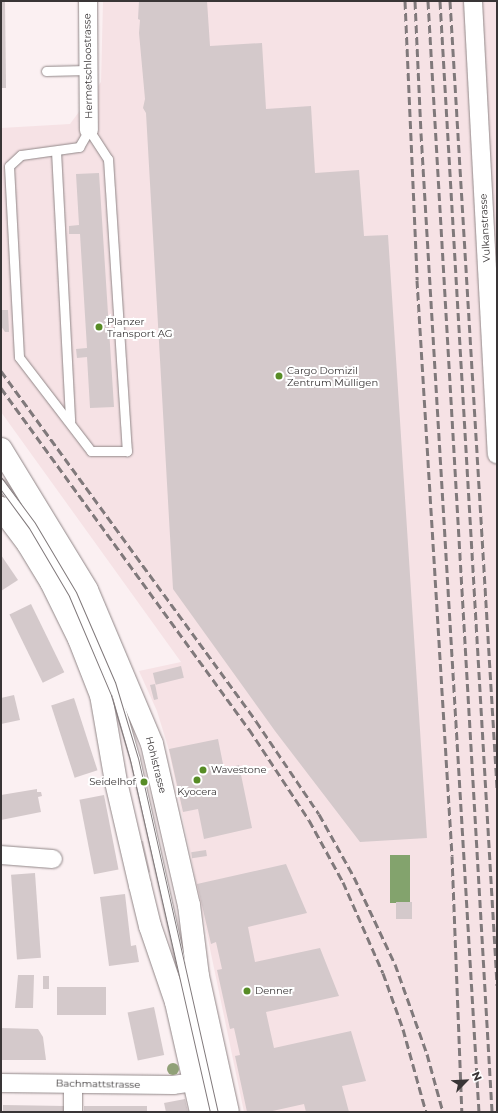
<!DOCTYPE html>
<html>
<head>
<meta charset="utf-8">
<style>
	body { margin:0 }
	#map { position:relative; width:498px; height:1113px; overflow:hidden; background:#fbf0f2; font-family:Montserrat,sans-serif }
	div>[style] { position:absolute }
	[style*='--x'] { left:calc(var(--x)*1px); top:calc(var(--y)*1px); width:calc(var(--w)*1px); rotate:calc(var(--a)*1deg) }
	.built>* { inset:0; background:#f6e2e5 }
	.water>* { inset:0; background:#83a36d; transform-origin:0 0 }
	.building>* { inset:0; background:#d4c9cb; transform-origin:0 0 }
	.roads { filter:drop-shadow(0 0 1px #918788) drop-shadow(0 0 1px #918788) }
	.service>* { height:9px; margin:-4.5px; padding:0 4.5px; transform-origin:4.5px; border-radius:4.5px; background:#fff }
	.minor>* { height:18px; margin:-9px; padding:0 9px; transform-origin:9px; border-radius:9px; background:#fff }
	.tertiary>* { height:22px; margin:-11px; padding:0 11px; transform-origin:11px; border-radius:11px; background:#fff }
	.tram>* { height:1px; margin:-0.5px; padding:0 0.5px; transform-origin:0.5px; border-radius:0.5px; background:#80797b }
	.rail>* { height:3px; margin-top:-1.5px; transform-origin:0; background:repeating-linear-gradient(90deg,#80797b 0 8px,transparent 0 12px) }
	.trees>* { width:12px; height:12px; margin:-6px; border-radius:50%; background:#91a178 }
	.dots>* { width:11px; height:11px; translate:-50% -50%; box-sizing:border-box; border:2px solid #fff; border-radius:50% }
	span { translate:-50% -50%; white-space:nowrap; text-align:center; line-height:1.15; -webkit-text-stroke:4px #fff; paint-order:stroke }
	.street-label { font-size:10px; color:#393536 }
	.poi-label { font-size:10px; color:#393536 }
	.left { translate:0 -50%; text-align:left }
	.right { translate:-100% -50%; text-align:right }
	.frame { position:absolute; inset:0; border:2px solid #393536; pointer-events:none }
	.north { position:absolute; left:446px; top:1061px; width:40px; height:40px; -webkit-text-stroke:3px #fff; paint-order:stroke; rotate:66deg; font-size:11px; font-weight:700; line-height:16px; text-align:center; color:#393536 }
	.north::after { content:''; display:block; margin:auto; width:14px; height:18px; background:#393536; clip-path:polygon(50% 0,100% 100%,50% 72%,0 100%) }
</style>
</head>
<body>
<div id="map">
	<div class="built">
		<i style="clip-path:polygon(103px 1px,497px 1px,497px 1112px,244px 1112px,168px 747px,157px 711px,139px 671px,181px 662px,1px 412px,1px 128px,70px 124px,101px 82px)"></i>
	</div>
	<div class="water">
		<i style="left:390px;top:855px;width:20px;height:48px"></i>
	</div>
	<div class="building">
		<i style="clip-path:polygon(1px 1px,5px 1px,6px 88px,1px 88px)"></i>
		<i style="clip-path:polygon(139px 1px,207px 1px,210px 46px,262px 43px,266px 109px,311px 106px,315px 173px,359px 170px,364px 236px,388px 235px,427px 838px,360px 842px,275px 731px,173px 589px,146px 113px,143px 108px,145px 99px,139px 33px,140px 20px,138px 19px)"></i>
		<i style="clip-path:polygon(99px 173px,114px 407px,90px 408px,87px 357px,77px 358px,76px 349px,87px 348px,80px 234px,69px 234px,69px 226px,79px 225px,76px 174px)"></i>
		<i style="clip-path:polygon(1px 310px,8px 310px,9px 332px,5px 332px,1px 326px)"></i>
		<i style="clip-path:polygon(1px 555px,18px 580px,1px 591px)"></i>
		<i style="left:31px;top:604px;width:76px;height:24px;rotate:64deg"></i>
		<i style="left:181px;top:666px;width:12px;height:29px;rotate:76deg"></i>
		<i style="clip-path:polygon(155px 684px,158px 699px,154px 700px,150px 685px)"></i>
		<i style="clip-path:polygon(14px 695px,20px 720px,1px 724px,1px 698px)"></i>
		<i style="left:74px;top:698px;width:76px;height:24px;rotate:72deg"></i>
		<i style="clip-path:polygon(218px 739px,224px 769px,239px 765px,252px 828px,204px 839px,198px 809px,183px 812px,169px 749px)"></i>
		<i style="clip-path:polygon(37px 789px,37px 792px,41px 792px,42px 796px,38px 797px,41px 812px,1px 820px,1px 795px)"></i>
		<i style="left:104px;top:795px;width:76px;height:25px;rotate:79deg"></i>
		<i style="left:158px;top:796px;width:32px;height:6px;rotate:77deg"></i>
		<i style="left:143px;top:841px;width:32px;height:6px;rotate:77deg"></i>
		<i style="left:206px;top:850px;width:6px;height:15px;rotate:81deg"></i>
		<i style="clip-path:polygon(286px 864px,307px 913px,248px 927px,255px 962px,320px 948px,339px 996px,266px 1012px,274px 1048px,351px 1031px,366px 1081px,342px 1086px,349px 1112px,306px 1112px,304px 1104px,268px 1112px,247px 1112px,235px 1056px,240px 1055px,234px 1028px,230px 1029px,217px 970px,222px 969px,216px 942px,211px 944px,197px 884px)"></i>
		<i style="left:35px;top:873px;width:85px;height:24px;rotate:86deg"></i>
		<i style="clip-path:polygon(125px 894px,131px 946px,136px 945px,139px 962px,109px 966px,100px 897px)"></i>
		<i style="left:396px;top:902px;width:16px;height:17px"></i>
		<i style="clip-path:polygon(18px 975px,34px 975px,33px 1008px,15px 1008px)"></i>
		<i style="left:43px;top:976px;width:6px;height:13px"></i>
		<i style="left:57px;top:987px;width:49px;height:28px"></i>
		<i style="left:154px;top:1007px;width:49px;height:27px;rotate:78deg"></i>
		<i style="clip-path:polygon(1px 1028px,38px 1029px,43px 1037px,46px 1060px,1px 1060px)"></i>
		<i style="clip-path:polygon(185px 1099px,188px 1112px,166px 1112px,164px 1103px)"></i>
		<i style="clip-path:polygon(3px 1105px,65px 1106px,65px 1112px,3px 1112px)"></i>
		<i style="left:84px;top:1106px;width:63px;height:6px"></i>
	</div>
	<div class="roads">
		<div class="service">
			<i style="--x:46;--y:71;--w:41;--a:-1.4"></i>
			<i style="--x:89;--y:130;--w:35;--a:57"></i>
			<i style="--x:108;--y:159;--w:293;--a:86.3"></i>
			<i style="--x:127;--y:451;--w:36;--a:180"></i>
			<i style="--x:91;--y:451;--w:118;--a:-127.5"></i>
			<i style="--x:19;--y:357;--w:191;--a:-93"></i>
			<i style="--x:9;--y:166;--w:16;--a:-43"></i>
			<i style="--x:21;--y:155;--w:59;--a:-7.9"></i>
			<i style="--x:79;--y:147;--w:20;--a:-60"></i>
			<i style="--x:56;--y:151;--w:271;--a:87"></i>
			<i style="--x:1;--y:484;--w:73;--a:53.9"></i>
			<i style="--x:44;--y:543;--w:53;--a:60.5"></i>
			<i style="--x:70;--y:589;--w:48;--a:62.9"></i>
			<i style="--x:92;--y:632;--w:66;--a:68.5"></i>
			<i style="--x:116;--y:693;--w:69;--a:73.9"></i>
			<i style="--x:135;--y:759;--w:362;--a:77.4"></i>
		</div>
		<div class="minor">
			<i style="--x:88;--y:1;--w:129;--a:89.6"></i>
			<i style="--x:473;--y:1;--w:454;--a:87"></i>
			<i style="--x:1;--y:855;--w:52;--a:4.4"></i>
			<i style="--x:1;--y:1083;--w:172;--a:0.7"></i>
			<i style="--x:173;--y:1085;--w:22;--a:-8"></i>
			<i style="--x:73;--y:1084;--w:28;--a:90"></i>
		</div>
		<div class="tertiary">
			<i style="--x:1;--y:449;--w:165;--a:58.6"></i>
			<i style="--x:87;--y:590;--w:167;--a:67.1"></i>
			<i style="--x:152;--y:744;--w:165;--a:77.1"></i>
			<i style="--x:189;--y:905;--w:72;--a:82.8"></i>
			<i style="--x:198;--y:976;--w:139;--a:77.6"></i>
			<i style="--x:1;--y:508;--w:45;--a:53.1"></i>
			<i style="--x:28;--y:544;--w:44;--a:58.8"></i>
			<i style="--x:51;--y:582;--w:64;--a:63.8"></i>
			<i style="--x:79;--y:639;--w:60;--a:68.6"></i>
			<i style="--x:101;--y:695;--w:88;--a:80.2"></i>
			<i style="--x:116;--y:782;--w:106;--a:76.9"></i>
			<i style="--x:140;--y:885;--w:42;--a:76.3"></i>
			<i style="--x:150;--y:926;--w:80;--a:71.1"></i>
			<i style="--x:176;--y:1002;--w:113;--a:77.2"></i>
		</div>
	</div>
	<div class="tram">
		<i style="--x:1;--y:477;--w:57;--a:53.5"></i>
		<i style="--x:35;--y:523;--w:80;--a:59.3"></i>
		<i style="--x:76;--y:592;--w:98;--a:66.6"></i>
		<i style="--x:115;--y:682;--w:79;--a:73.2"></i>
		<i style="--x:138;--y:758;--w:363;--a:77.3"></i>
		<i style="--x:1;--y:490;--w:47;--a:53.6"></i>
		<i style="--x:29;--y:528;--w:79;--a:59.5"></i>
		<i style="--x:69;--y:596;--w:108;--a:67"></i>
		<i style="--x:111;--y:695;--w:68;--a:73.7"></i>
		<i style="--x:130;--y:760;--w:361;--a:77.2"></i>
	</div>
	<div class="rail">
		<i style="--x:405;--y:1;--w:279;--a:87.5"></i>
		<i style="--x:417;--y:280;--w:577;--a:86.52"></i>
		<i style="--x:452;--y:856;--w:256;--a:87.8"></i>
		<i style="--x:415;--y:1;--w:132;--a:87.4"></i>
		<i style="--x:421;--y:133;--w:981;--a:86.61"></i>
		<i style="--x:428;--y:1;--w:1113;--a:86.7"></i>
		<i style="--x:440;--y:1;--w:986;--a:86.68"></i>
		<i style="--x:450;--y:1;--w:788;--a:86.58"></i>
		<i style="--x:1;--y:371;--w:433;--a:53.9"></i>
		<i style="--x:256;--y:721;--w:112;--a:55.9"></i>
		<i style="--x:319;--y:814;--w:72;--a:60.9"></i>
		<i style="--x:354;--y:877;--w:96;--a:64.8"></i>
		<i style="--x:395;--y:964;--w:96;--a:70.4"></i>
		<i style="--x:427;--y:1054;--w:60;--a:74.6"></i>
		<i style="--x:1;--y:388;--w:422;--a:54"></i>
		<i style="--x:249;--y:729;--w:109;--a:56.6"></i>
		<i style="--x:309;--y:820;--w:71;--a:61.3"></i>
		<i style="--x:343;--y:882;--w:99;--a:66.3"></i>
		<i style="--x:383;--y:973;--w:59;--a:70.3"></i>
		<i style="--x:403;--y:1029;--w:86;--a:74.5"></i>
	</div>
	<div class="trees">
		<i style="left:173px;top:1069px"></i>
	</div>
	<div class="dots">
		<i style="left:99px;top:327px;background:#578c26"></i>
		<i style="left:279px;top:376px;background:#578c26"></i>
		<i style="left:203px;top:770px;background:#578c26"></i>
		<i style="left:197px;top:780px;background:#578c26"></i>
		<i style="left:144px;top:782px;background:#578c26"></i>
		<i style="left:247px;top:991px;background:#578c26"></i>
	</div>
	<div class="street-label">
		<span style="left:88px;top:66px;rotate:-91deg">Hermetschloostrasse</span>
		<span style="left:485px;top:228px;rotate:-93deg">Vulkanstrasse</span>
		<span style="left:156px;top:765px;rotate:76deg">Hohlstrasse</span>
		<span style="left:98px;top:1084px;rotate:1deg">Bachmattstrasse</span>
	</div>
	<div class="poi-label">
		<span class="left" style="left:107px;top:327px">Planzer<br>Transport AG</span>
		<span class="left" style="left:287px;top:376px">Cargo Domizil<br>Zentrum Mülligen</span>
		<span class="left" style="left:211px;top:770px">Wavestone</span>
		<span class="right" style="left:136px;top:782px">Seidelhof</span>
		<span style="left:197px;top:792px">Kyocera</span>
		<span class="left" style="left:255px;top:991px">Denner</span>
	</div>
	<div class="frame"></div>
	<div class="north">N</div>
</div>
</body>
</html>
